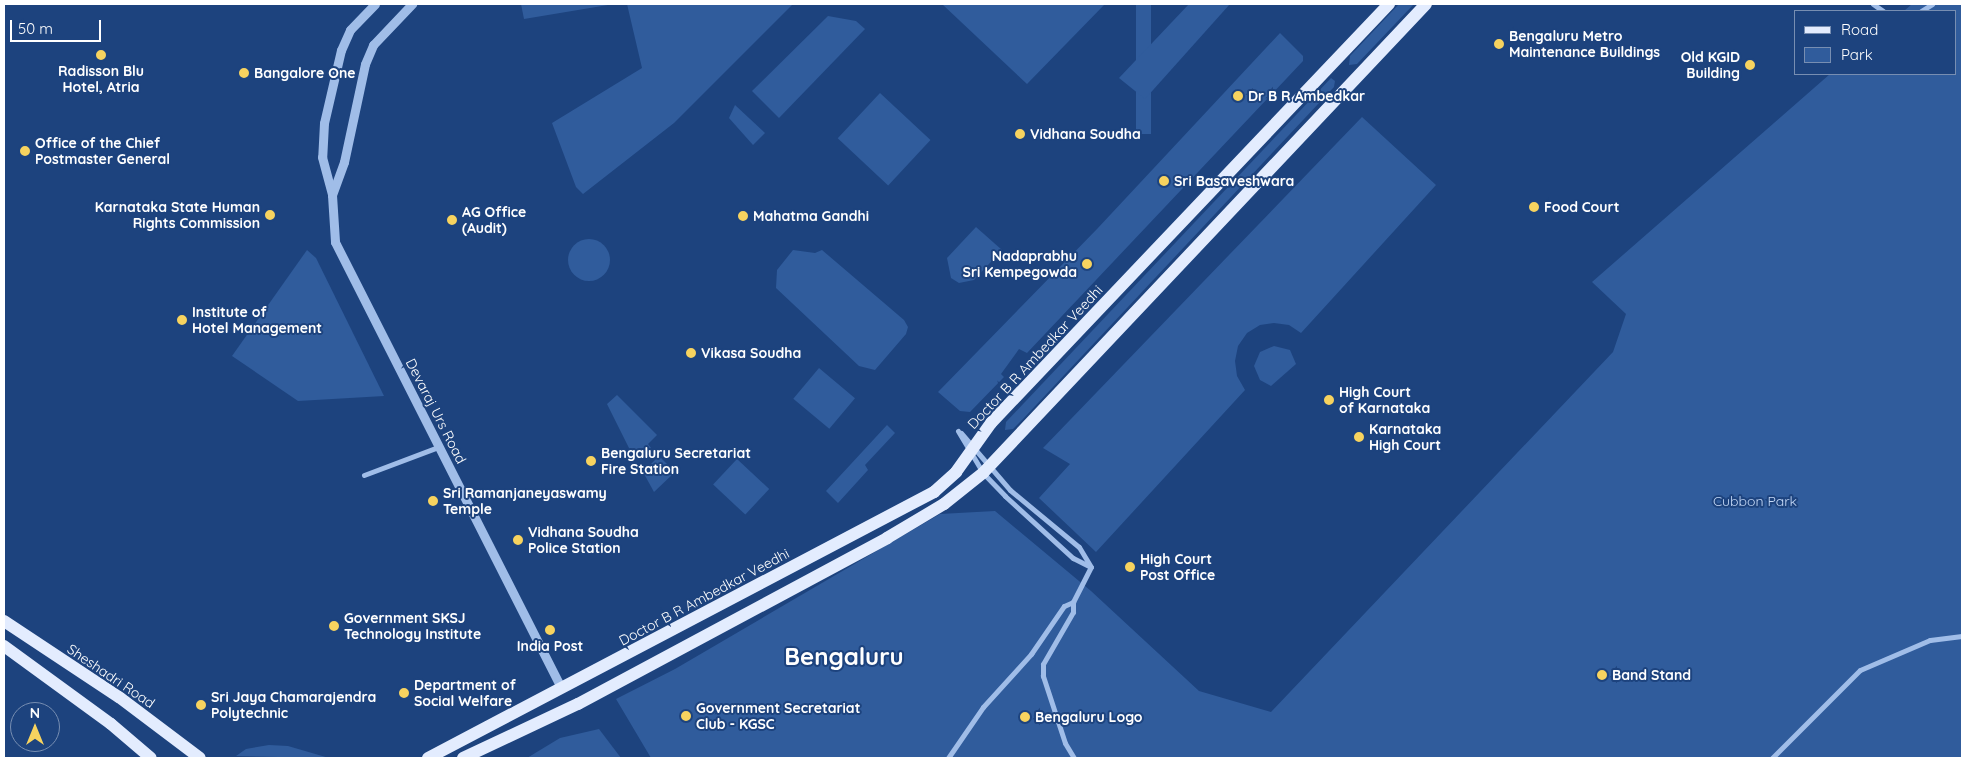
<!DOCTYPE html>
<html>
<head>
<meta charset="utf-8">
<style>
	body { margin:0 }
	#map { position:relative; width:1966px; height:762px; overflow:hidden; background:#1d437e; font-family:Quicksand,sans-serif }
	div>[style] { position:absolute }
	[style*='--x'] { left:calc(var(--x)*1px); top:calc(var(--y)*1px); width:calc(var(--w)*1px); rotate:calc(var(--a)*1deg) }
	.green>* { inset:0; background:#305c9c; transform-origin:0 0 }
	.round { border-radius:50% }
	.minor>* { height:5px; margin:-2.5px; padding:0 2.5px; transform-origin:2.5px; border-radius:2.5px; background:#a0bde8 }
	.tertiary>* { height:9px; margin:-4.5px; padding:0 4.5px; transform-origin:4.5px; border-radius:4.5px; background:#a0bde8 }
	.primary>* { height:12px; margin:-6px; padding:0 6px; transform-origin:6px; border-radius:6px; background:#e3ecfe }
	.dots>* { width:14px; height:14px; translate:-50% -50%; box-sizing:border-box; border:2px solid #1d437e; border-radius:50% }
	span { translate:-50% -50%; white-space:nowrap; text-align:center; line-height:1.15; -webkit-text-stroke:4px #1d437e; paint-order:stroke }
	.poi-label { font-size:14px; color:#fff; font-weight:700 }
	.left { translate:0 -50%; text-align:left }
	.right { translate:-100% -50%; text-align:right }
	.street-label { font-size:14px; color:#fff }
	.park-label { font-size:14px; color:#c4d8f6 }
	.town-label { font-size:24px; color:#fff; font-weight:700 }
	.frame { position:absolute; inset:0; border:5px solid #fff; pointer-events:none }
	.legend { position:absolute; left:1794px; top:10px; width:162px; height:65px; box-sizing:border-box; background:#1d437e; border:1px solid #778eb2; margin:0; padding:6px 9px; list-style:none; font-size:15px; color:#fff }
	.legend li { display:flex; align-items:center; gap:10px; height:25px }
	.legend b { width:25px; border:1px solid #778eb2 }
	.north { position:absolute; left:10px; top:702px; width:50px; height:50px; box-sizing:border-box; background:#1d437e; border:1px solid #778eb2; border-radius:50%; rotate:0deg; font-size:14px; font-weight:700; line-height:20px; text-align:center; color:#fff }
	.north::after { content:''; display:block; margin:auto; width:18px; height:22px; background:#f7d35f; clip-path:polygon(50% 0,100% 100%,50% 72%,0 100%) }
	.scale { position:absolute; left:10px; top:20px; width:91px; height:22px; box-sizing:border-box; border:2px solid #fff; border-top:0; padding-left:6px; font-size:15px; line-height:18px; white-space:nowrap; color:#fff; -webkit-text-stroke:4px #1d437e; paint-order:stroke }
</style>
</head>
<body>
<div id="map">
	<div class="green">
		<i style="clip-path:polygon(521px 4px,614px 4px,524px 19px)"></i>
		<i style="clip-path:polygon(627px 4px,793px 4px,674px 123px,583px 194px,576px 187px,552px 123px,642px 68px)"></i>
		<i style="clip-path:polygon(942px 4px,1105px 4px,1027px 84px)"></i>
		<i style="left:1136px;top:4px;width:15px;height:130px"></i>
		<i style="clip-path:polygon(1189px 4px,1230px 4px,1145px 99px,1119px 78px)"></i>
		<i style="clip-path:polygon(1399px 4px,1414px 4px,1357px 64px,1349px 65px,1350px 56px)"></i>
		<i style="clip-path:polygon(1912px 4px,1962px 4px,1962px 758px,651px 758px,616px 699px,675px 669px,940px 514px,995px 511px,1091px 591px,1199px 691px,1271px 712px,1613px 352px,1626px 314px,1592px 282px,1830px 74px,1955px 74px,1955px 11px,1904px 11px)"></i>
		<i style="clip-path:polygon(828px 16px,856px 21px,865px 29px,779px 118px,752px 91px)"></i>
		<i style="clip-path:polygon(1280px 33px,1303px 56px,1303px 61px,1027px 353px,1019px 349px,1001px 374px,1004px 377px,970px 412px,960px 411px,938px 392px,1097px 229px)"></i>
		<i style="clip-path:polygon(1331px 78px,1335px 81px,1334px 87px,1023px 419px,1013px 429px,1005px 430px,1006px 422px)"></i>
		<i style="left:880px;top:93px;width:69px;height:62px;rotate:43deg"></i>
		<i style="clip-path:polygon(735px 105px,765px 133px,753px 145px,729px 118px)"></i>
		<i style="clip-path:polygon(1362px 117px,1436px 185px,1301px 333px,1289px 325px,1274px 323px,1260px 325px,1247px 333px,1238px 346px,1235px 361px,1237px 376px,1245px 390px,1096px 552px,1039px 498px,1070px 464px,1043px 448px)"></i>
		<i style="clip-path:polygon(976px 227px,1002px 250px,974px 280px,959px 283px,951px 278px,947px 258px)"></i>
		<i class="round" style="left:568px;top:239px;width:42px;height:42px"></i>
		<i style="clip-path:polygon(307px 250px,316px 258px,384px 396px,298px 401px,232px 356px)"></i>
		<i style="clip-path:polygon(793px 250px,815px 253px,822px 250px,904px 320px,908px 327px,906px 334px,875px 370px,859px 366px,776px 288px,777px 270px)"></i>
		<i style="clip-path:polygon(1274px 346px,1290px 350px,1296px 364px,1271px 386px,1260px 380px,1254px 366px,1260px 352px)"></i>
		<i style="left:819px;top:368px;width:47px;height:40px;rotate:40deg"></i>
		<i style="clip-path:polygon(617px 395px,657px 435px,648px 444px,651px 448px,640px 459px,634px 458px,607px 404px)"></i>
		<i style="clip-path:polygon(887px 425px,895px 433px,865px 465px,868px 470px,838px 503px,826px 491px)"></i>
		<i style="clip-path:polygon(659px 456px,675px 472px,654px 492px,643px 472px)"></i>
		<i style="left:737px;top:459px;width:44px;height:35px;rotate:43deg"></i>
		<i style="clip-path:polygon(599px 729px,621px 758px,527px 758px,560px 738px)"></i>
		<i style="clip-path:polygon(269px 745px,288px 746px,329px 758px,236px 756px,246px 749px)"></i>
	</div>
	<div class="minor">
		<i style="--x:1873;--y:4;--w:12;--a:35"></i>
		<i style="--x:1921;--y:11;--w:13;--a:-32"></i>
		<i style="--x:958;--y:431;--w:49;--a:59.2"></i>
		<i style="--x:983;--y:473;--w:32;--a:46"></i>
		<i style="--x:1005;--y:496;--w:92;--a:42.4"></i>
		<i style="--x:1073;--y:558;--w:20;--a:27"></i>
		<i style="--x:961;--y:433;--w:75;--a:49.3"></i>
		<i style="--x:1010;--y:490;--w:89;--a:39.6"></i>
		<i style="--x:1079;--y:547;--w:23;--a:59"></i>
		<i style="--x:364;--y:475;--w:79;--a:-20.7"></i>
		<i style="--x:948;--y:758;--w:62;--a:-55.5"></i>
		<i style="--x:983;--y:707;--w:72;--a:-47.8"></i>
		<i style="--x:1031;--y:654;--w:58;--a:-55.5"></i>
		<i style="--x:1064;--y:606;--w:10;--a:-24"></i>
		<i style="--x:1074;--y:758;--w:17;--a:-121"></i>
		<i style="--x:1065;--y:743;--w:71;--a:-108.2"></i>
		<i style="--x:1043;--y:676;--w:12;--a:-90"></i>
		<i style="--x:1043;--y:664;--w:60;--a:-60"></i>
		<i style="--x:1073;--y:612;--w:10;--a:-90"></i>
		<i style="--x:1073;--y:602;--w:39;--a:-63"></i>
		<i style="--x:1772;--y:758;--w:124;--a:-45"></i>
		<i style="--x:1860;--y:670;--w:76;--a:-23.2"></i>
		<i style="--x:1930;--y:640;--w:32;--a:-7"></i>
	</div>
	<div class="tertiary">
		<i style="--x:375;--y:4;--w:36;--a:134"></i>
		<i style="--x:350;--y:30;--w:22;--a:114"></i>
		<i style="--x:341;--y:50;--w:75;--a:103.1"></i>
		<i style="--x:324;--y:123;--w:34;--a:93"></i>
		<i style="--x:322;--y:157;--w:39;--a:75"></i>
		<i style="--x:332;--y:195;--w:47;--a:86.3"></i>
		<i style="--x:335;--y:242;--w:499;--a:63.1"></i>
		<i style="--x:332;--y:195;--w:35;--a:-70"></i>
		<i style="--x:344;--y:162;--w:100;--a:-77.9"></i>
		<i style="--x:365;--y:64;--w:21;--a:-67"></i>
		<i style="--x:373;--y:45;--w:57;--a:-46.4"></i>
	</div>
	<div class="primary">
		<i style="--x:4;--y:621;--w:138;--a:33.5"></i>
		<i style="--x:119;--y:697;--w:101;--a:37"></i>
		<i style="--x:4;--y:646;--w:132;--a:36.1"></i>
		<i style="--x:111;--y:724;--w:52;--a:40.4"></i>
		<i style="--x:428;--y:758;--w:572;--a:-27.73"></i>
		<i style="--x:934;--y:492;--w:30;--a:-42"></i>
		<i style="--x:956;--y:472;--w:60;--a:-54.5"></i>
		<i style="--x:991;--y:423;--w:578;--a:-46.47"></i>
		<i style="--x:463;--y:758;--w:127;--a:-25.2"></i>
		<i style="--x:578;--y:704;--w:351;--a:-28.2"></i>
		<i style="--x:887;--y:538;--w:66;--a:-30.8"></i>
		<i style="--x:944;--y:504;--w:50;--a:-38.5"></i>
		<i style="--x:983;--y:473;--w:645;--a:-46.63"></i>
	</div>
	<div class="dots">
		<i style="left:1499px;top:44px;background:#f7d35f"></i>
		<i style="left:101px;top:55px;background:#f7d35f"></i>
		<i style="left:1750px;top:65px;background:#f7d35f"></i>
		<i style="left:244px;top:73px;background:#f7d35f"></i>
		<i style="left:1238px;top:96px;background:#f7d35f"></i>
		<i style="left:1020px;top:134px;background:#f7d35f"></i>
		<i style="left:25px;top:151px;background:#f7d35f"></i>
		<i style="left:1164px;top:181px;background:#f7d35f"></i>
		<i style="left:1534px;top:207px;background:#f7d35f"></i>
		<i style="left:270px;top:215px;background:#f7d35f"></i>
		<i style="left:743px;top:216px;background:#f7d35f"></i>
		<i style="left:452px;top:220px;background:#f7d35f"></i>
		<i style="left:1087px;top:264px;background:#f7d35f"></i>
		<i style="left:182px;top:320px;background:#f7d35f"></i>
		<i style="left:691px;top:353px;background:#f7d35f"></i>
		<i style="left:1329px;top:400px;background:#f7d35f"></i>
		<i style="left:1359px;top:437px;background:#f7d35f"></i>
		<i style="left:591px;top:461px;background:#f7d35f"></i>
		<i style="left:433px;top:501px;background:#f7d35f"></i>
		<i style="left:518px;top:540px;background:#f7d35f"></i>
		<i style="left:1130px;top:567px;background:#f7d35f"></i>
		<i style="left:334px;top:626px;background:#f7d35f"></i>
		<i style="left:550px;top:630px;background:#f7d35f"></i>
		<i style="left:1602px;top:675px;background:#f7d35f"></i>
		<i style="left:404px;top:693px;background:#f7d35f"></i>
		<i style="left:201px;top:705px;background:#f7d35f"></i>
		<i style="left:686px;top:716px;background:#f7d35f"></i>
		<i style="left:1025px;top:717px;background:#f7d35f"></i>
	</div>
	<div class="poi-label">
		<span class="left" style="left:1509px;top:44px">Bengaluru Metro<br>Maintenance Buildings</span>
		<span class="right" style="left:1740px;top:65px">Old KGID<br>Building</span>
		<span style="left:101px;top:79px">Radisson Blu<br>Hotel, Atria</span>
		<span class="left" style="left:254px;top:73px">Bangalore One</span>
		<span class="left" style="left:1248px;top:96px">Dr B R Ambedkar</span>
		<span class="left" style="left:1030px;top:134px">Vidhana Soudha</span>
		<span class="left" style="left:35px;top:151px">Office of the Chief<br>Postmaster General</span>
		<span class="left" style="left:1174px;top:181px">Sri Basaveshwara</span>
		<span class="right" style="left:260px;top:215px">Karnataka State Human<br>Rights Commission</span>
		<span class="left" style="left:1544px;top:207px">Food Court</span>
		<span class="left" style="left:462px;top:220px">AG Office<br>(Audit)</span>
		<span class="left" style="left:753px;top:216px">Mahatma Gandhi</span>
		<span class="right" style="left:1077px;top:264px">Nadaprabhu<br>Sri Kempegowda</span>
		<span class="left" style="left:192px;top:320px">Institute of<br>Hotel Management</span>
		<span class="left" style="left:701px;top:353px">Vikasa Soudha</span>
		<span class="left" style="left:1339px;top:400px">High Court<br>of Karnataka</span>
		<span class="left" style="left:1369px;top:437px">Karnataka<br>High Court</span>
		<span class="left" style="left:601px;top:461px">Bengaluru Secretariat<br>Fire Station</span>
		<span class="left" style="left:443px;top:501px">Sri Ramanjaneyaswamy<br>Temple</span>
		<span class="left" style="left:528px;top:540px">Vidhana Soudha<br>Police Station</span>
		<span class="left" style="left:1140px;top:567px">High Court<br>Post Office</span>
		<span class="left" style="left:344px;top:626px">Government SKSJ<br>Technology Institute</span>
		<span style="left:550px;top:646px">India Post</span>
		<span class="left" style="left:1612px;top:675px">Band Stand</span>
		<span class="left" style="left:414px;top:693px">Department of<br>Social Welfare</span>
		<span class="left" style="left:211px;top:705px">Sri Jaya Chamarajendra<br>Polytechnic</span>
		<span class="left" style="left:696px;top:716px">Government Secretariat<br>Club - KGSC</span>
		<span class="left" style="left:1035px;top:717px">Bengaluru Logo</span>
	</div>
	<div class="street-label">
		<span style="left:1035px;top:357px;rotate:-47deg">Doctor B R Ambedkar Veedhi</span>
		<span style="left:436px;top:411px;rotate:63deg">Devaraj Urs Road</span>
		<span style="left:704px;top:597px;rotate:-28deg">Doctor B R Ambedkar Veedhi</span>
		<span style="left:111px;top:676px;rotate:34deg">Sheshadri Road</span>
	</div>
	<div class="park-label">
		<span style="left:1755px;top:501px">Cubbon Park</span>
	</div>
	<div class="town-label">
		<span style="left:844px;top:657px">Bengaluru</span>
	</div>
	<div class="frame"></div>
	<ul class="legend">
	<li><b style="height:6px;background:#e3ecfe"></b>Road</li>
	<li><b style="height:14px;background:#305c9c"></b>Park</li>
	</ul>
	<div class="north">N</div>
	<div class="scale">50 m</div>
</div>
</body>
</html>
